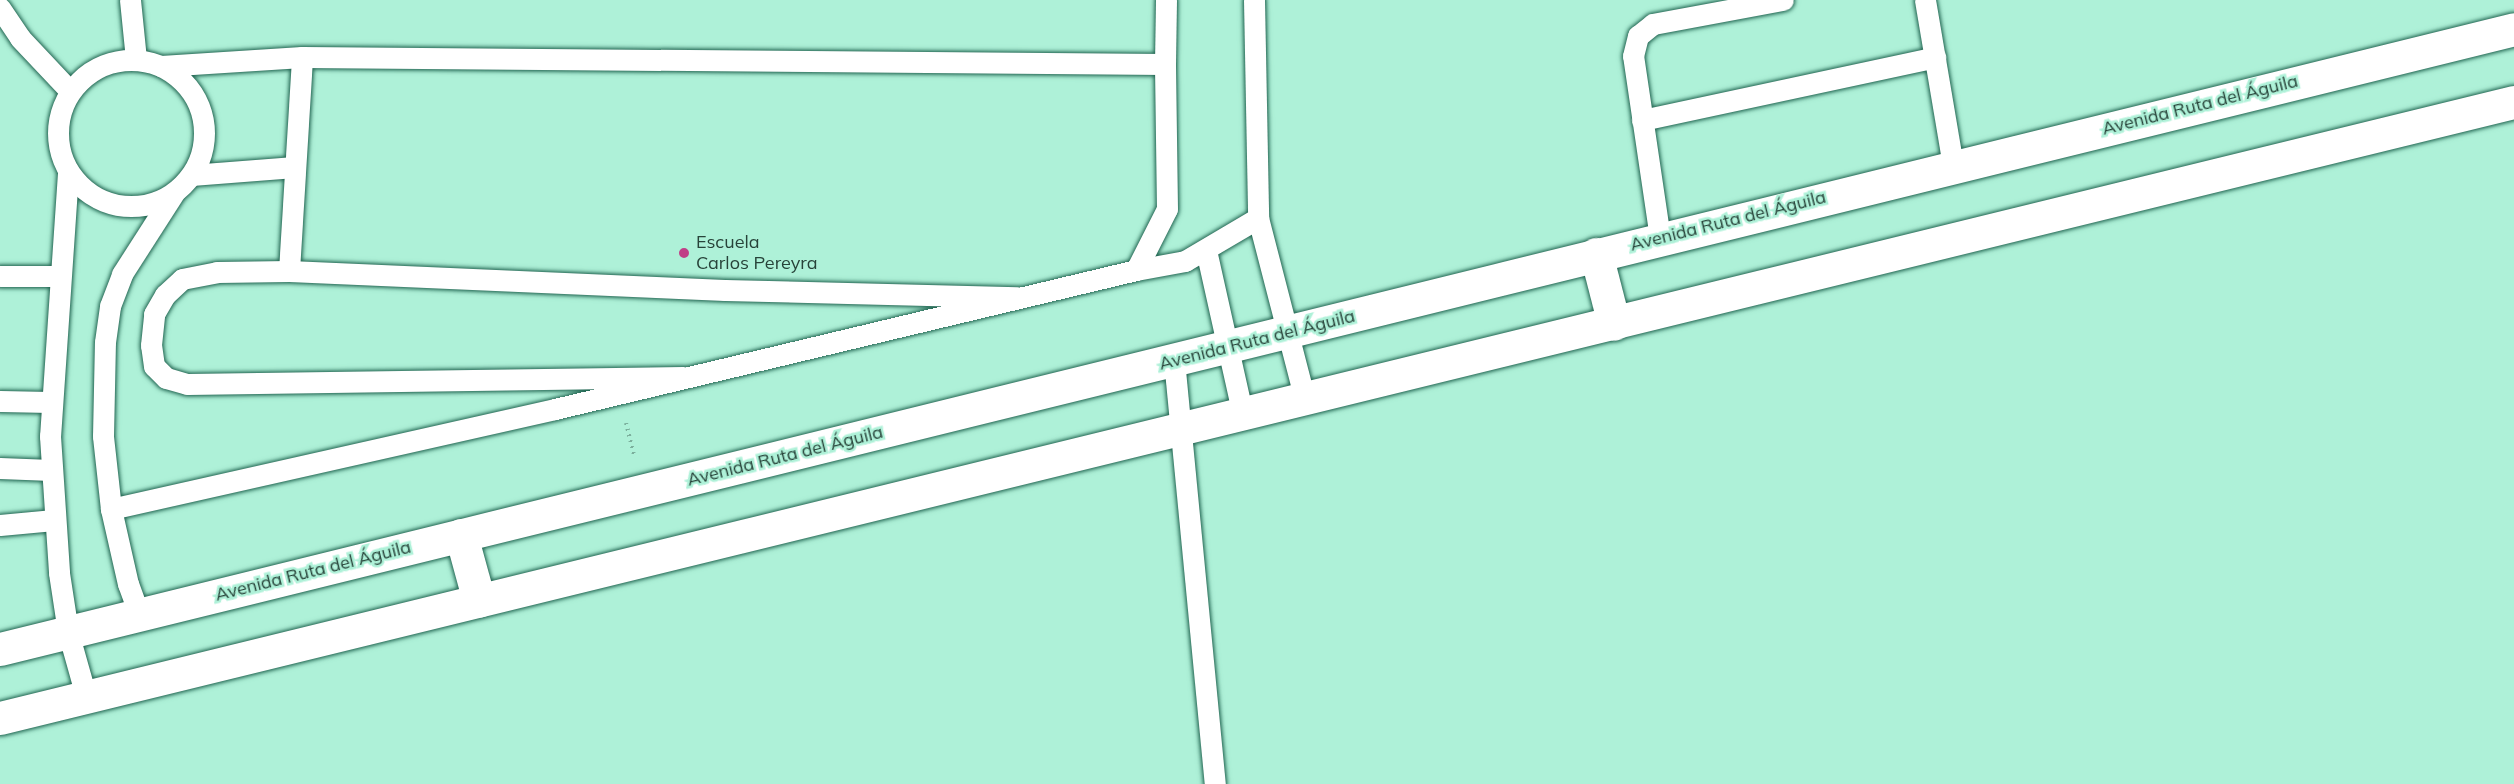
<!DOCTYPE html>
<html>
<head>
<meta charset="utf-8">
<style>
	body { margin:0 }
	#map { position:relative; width:2514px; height:784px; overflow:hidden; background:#aef1d8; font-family:Mulish,sans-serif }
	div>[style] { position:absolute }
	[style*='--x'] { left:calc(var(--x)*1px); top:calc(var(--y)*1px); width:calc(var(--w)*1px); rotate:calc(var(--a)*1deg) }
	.path>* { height:4px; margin-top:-2px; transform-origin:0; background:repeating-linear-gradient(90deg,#7baf9c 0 1.5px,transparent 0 6px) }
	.roads { filter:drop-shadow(0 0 2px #216551) drop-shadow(0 0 2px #216551) }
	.lane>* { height:21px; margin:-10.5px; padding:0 10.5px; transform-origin:10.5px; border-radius:10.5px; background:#fff }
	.lane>.ring { margin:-10.5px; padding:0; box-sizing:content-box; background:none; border:21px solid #fff; border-radius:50% }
	.secondary>* { height:33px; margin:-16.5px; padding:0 16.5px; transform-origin:16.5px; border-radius:16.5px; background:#fff }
	.dots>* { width:16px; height:16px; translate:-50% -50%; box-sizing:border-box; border:3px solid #aef1d8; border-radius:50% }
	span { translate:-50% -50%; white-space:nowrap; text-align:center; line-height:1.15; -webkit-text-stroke:5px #aef1d8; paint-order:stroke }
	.street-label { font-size:18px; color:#274339 }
	.poi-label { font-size:18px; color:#274339 }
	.left { translate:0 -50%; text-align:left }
</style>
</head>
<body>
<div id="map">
	<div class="path">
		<i style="--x:626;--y:423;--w:32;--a:76"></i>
	</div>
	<div class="roads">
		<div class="lane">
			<i style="--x:130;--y:0;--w:59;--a:84.2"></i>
			<i style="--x:1254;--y:0;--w:218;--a:88.9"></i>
			<i style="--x:1258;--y:218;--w:188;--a:75.5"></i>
			<i style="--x:1925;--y:0;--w:167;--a:80.4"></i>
			<i style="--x:0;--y:8;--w:36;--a:56"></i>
			<i style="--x:20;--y:38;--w:73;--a:46.7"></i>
			<i class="ring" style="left:58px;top:60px;width:125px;height:125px"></i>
			<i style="--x:161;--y:66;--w:141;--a:-3.7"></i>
			<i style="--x:302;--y:57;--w:863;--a:0.46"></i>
			<i style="--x:1165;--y:64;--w:64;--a:-89.1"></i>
			<i style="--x:1642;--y:120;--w:300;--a:-12.1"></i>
			<i style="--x:68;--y:173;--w:264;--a:93.9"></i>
			<i style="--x:50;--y:436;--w:137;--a:86.2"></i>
			<i style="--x:59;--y:573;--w:60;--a:81.3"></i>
			<i style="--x:68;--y:632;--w:66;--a:74.3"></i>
			<i style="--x:192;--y:175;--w:102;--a:-4.5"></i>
			<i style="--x:1660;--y:238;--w:184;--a:-98.4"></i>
			<i style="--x:1633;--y:56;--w:21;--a:-76"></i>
			<i style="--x:1638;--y:36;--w:19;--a:-39"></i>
			<i style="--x:1653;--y:24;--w:132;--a:-10.5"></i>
			<i style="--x:1206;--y:250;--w:169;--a:77.4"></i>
			<i style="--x:1136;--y:270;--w:50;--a:-10.4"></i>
			<i style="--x:1185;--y:261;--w:85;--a:-30.5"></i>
			<i style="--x:289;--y:271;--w:214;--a:-86.5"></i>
			<i style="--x:0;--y:276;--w:59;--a:0"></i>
			<i style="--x:1174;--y:360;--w:426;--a:84.5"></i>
			<i style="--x:683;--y:377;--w:496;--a:179.2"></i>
			<i style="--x:187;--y:384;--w:22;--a:-164"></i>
			<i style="--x:166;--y:378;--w:17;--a:-135"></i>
			<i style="--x:154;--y:366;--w:21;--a:-98"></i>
			<i style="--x:151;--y:345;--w:31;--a:-84"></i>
			<i style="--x:154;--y:314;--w:22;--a:-60"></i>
			<i style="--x:165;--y:295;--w:23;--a:-43"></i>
			<i style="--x:182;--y:279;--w:36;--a:-11"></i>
			<i style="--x:217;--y:272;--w:72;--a:-0.8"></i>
			<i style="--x:289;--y:271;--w:436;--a:2.5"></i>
			<i style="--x:725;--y:290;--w:292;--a:1.4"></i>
			<i style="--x:0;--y:401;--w:50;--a:1.1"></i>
			<i style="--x:0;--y:468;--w:51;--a:2.2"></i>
			<i style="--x:111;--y:509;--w:455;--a:-12.7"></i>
			<i style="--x:555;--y:409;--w:597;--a:-13.45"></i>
			<i style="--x:1136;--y:270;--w:68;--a:-63.1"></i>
			<i style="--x:1167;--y:209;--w:145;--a:-90.8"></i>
			<i style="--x:0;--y:525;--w:54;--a:-5.3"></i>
			<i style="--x:139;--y:614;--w:32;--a:-110"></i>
			<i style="--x:128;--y:584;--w:77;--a:-102.8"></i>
			<i style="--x:111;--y:509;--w:73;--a:-96.3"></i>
			<i style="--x:103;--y:436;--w:94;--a:-88.8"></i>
			<i style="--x:105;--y:342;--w:36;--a:-82"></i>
			<i style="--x:110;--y:306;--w:34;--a:-69"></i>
			<i style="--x:122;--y:274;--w:96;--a:-57.3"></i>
		</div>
		<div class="secondary">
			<i style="--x:1596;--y:254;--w:72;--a:75.6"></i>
			<i style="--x:461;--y:535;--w:68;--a:74.7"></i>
			<i style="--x:0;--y:649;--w:2589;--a:-13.85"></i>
			<i style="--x:0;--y:718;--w:2588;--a:-13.77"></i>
		</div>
	</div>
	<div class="dots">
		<i style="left:684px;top:253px;background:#c03f87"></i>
	</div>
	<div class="street-label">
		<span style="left:2200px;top:105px;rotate:-14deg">Avenida Ruta del Águila</span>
		<span style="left:1728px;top:221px;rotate:-14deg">Avenida Ruta del Águila</span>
		<span style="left:1257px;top:340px;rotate:-14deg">Avenida Ruta del Águila</span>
		<span style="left:785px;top:456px;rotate:-14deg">Avenida Ruta del Águila</span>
		<span style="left:313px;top:571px;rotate:-14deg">Avenida Ruta del Águila</span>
	</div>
	<div class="poi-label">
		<span class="left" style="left:696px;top:253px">Escuela<br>Carlos Pereyra</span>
	</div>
</div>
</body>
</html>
